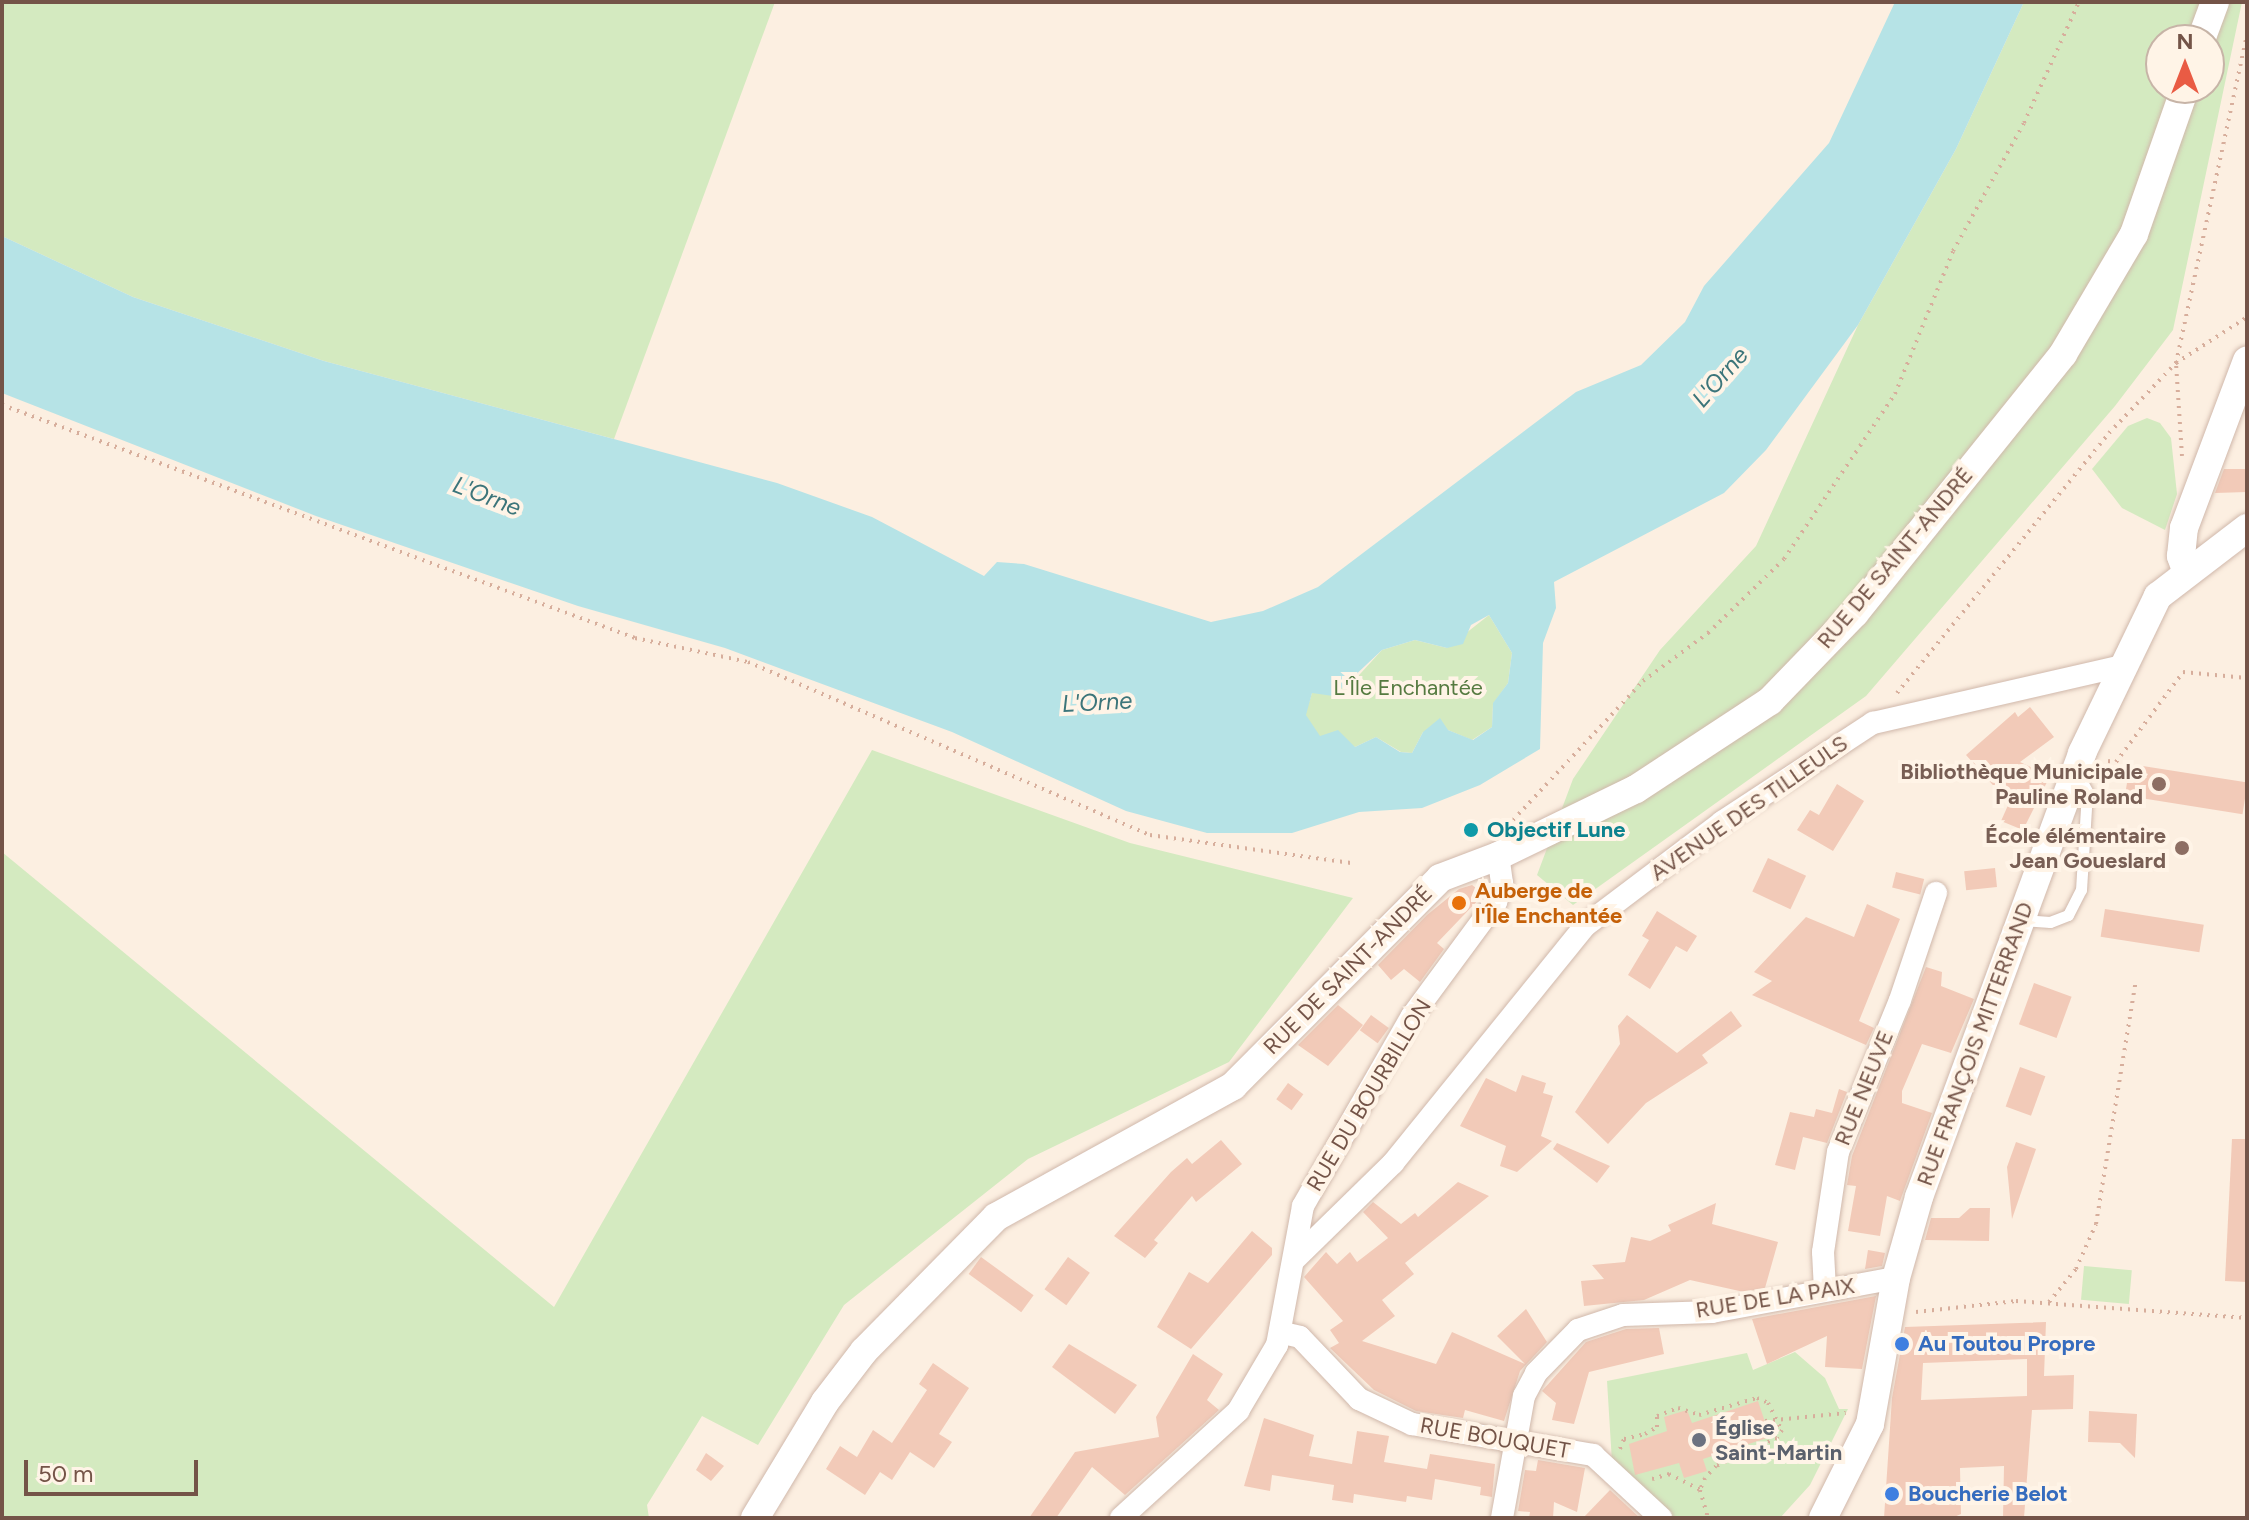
<!DOCTYPE html>
<html>
<head>
<meta charset="utf-8">
<style>
	body { margin:0 }
	#map { position:relative; width:2249px; height:1520px; overflow:hidden; background:#fcefe1; font-family:Figtree,sans-serif }
	div>[style] { position:absolute }
	[style*='--x'] { left:calc(var(--x)*1px); top:calc(var(--y)*1px); width:calc(var(--w)*1px); rotate:calc(var(--a)*1deg) }
	.green>* { inset:0; background:#d4eac0; transform-origin:0 0 }
	.water>* { inset:0; background:#b6e3e6 }
	.building>* { inset:0; background:#f2cab8; transform-origin:0 0 }
	.path>* { height:4px; margin-top:-2px; transform-origin:0; background:repeating-linear-gradient(90deg,#d7ae9c 0 2px,transparent 0 8px) }
	.roads { filter:drop-shadow(0 0 2px #d0b8ab) drop-shadow(0 0 2px #d0b8ab) }
	.service>* { height:11px; margin:-5.5px; padding:0 5.5px; transform-origin:5.5px; border-radius:5.5px; background:#fff }
	.minor>* { height:22px; margin:-11px; padding:0 11px; transform-origin:11px; border-radius:11px; background:#fff }
	.tertiary>* { height:28px; margin:-14px; padding:0 14px; transform-origin:14px; border-radius:14px; background:#fff }
	.dots>* { width:22px; height:22px; translate:-50% -50%; box-sizing:border-box; border:4px solid #fff4e7; border-radius:50% }
	span { translate:-50% -50%; white-space:nowrap; text-align:center; line-height:1.15; -webkit-text-stroke:8px #fff4e7; paint-order:stroke }
	.street-label { font-size:22px; color:#745448 }
	.park-label { font-size:22px; color:#557a40 }
	.education-label { font-size:22px; color:#785e54; font-weight:700 }
	.right { translate:-100% -50%; text-align:right }
	.culture-label { font-size:22px; color:#0d838f; font-weight:700 }
	.left { translate:0 -50%; text-align:left }
	.food-label { font-size:22px; color:#c56008; font-weight:700 }
	.shop-label { font-size:22px; color:#366cbe; font-weight:700 }
	.worship-label { font-size:22px; color:#5b616d; font-weight:700 }
	.water-label { font-size:24px; color:#3c757a; font-style:italic }
	.frame { position:absolute; inset:0; border:4px solid #745448; pointer-events:none }
	.north { position:absolute; left:2145px; top:24px; width:80px; height:80px; box-sizing:border-box; background:#fff4e7; border:2px solid #c7b4a7; border-radius:50%; rotate:0deg; font-size:22px; font-weight:700; line-height:32px; text-align:center; color:#745448 }
	.north::after { content:''; display:block; margin:auto; width:28px; height:36px; background:#e95b44; clip-path:polygon(50% 0,100% 100%,50% 72%,0 100%) }
	.scale { position:absolute; left:24px; top:1460px; width:174px; height:36px; box-sizing:border-box; border:4px solid #745448; border-top:0; padding-left:10px; font-size:24px; line-height:28px; white-space:nowrap; color:#745448; -webkit-text-stroke:6px #fff4e7; paint-order:stroke }
</style>
</head>
<body>
<div id="map">
	<div class="green">
		<i style="clip-path:polygon(2px 2px,775px 2px,614px 439px,324px 361px,133px 297px,2px 236px)"></i>
		<i style="clip-path:polygon(evenodd,2024px 2px,2242px 2px,2173px 330px,2115px 406px,1866px 696px,1573px 905px,1537px 875px,1573px 779px,1660px 650px,1756px 546px,1858px 325px,1956px 149px,2024px 2px,2161px 40px,2209px 40px,2209px 88px,2161px 88px,2161px 40px)"></i>
		<i style="clip-path:polygon(2147px 418px,2160px 423px,2171px 438px,2177px 494px,2165px 530px,2122px 508px,2092px 469px,2128px 426px)"></i>
		<i style="clip-path:polygon(1489px 615px,1512px 653px,1508px 683px,1493px 704px,1492px 727px,1472px 740px,1448px 730px,1423px 732px,1412px 753px,1401px 752px,1376px 737px,1355px 747px,1320px 737px,1305px 715px,1312px 693px,1350px 685px,1382px 650px,1415px 640px,1447px 648px)"></i>
		<i style="clip-path:polygon(872px 750px,1130px 843px,1353px 898px,1229px 1062px,1028px 1159px,844px 1305px,758px 1445px,702px 1416px,647px 1505px,649px 1518px,2px 1518px,2px 852px,554px 1307px)"></i>
		<i style="left:2084px;top:1266px;width:48px;height:34px;rotate:5deg"></i>
		<i style="clip-path:polygon(1795px 1352px,1825px 1378px,1839px 1409px,1848px 1409px,1810px 1485px,1780px 1518px,1669px 1518px,1612px 1462px,1607px 1381px,1747px 1353px,1753px 1370px)"></i>
	</div>
	<div class="water">
		<i style="clip-path:polygon(evenodd,1895px 2px,2024px 2px,1956px 149px,1858px 325px,1766px 450px,1724px 493px,1554px 582px,1556px 608px,1543px 643px,1540px 749px,1480px 785px,1422px 808px,1359px 812px,1292px 833px,1207px 833px,1126px 811px,952px 732px,725px 648px,578px 606px,316px 516px,2px 393px,2px 236px,133px 297px,324px 361px,777px 483px,872px 517px,984px 576px,997px 562px,1024px 564px,1211px 622px,1263px 611px,1318px 587px,1576px 392px,1641px 365px,1685px 322px,1704px 286px,1829px 143px,1895px 2px,1489px 615px,1512px 653px,1508px 683px,1493px 703px,1492px 727px,1473px 740px,1448px 730px,1440px 718px,1423px 732px,1412px 753px,1400px 752px,1376px 737px,1355px 747px,1338px 730px,1320px 736px,1306px 715px,1312px 693px,1333px 696px,1382px 650px,1415px 640px,1447px 648px,1463px 644px,1471px 625px,1489px 615px)"></i>
	</div>
	<div class="building">
		<i style="clip-path:polygon(2224px 469px,2247px 469px,2247px 492px,2215px 493px)"></i>
		<i style="clip-path:polygon(2030px 707px,2054px 737px,2020px 762px,2050px 776px,2023px 830px,2001px 821px,2009px 803px,1966px 755px,2015px 712px,2018px 717px)"></i>
		<i style="left:2130px;top:764px;width:119px;height:32px;rotate:9deg"></i>
		<i style="clip-path:polygon(1837px 784px,1864px 801px,1833px 851px,1797px 830px,1810px 810px,1819px 815px)"></i>
		<i style="left:1768px;top:858px;width:42px;height:37px;rotate:25deg"></i>
		<i style="left:1995px;top:868px;width:19px;height:31px;rotate:84deg"></i>
		<i style="left:1896px;top:872px;width:29px;height:16px;rotate:14deg"></i>
		<i style="clip-path:polygon(1472px 885px,1484px 894px,1437px 943px,1444px 949px,1420px 982px,1404px 969px,1391px 980px,1378px 965px,1427px 915px,1459px 889px)"></i>
		<i style="clip-path:polygon(1867px 904px,1900px 919px,1859px 1021px,1874px 1028px,1866px 1045px,1752px 995px,1772px 981px,1754px 972px,1806px 917px,1854px 937px)"></i>
		<i style="left:2105px;top:909px;width:100px;height:28px;rotate:9deg"></i>
		<i style="clip-path:polygon(1657px 911px,1697px 936px,1687px 952px,1676px 946px,1650px 989px,1628px 975px,1649px 940px,1642px 936px)"></i>
		<i style="clip-path:polygon(1926px 967px,1942px 972px,1941px 986px,1974px 999px,1951px 1053px,1922px 1044px,1902px 1091px,1902px 1103px,1932px 1113px,1900px 1201px,1887px 1196px,1880px 1236px,1848px 1231px,1856px 1186px,1847px 1185px,1852px 1156px)"></i>
		<i style="left:2034px;top:983px;width:40px;height:44px;rotate:20deg"></i>
		<i style="clip-path:polygon(1338px 1005px,1363px 1025px,1328px 1066px,1298px 1045px)"></i>
		<i style="clip-path:polygon(1731px 1011px,1742px 1026px,1702px 1055px,1708px 1063px,1646px 1103px,1608px 1144px,1575px 1112px,1620px 1044px,1618px 1026px,1627px 1015px,1677px 1053px)"></i>
		<i style="left:1371px;top:1015px;width:22px;height:19px;rotate:36deg"></i>
		<i style="left:2020px;top:1067px;width:27px;height:42px;rotate:20deg"></i>
		<i style="clip-path:polygon(1522px 1075px,1546px 1083px,1543px 1093px,1553px 1096px,1541px 1136px,1552px 1141px,1517px 1172px,1500px 1166px,1506px 1146px,1460px 1126px,1486px 1078px,1516px 1092px)"></i>
		<i style="left:1288px;top:1083px;width:19px;height:20px;rotate:36deg"></i>
		<i style="clip-path:polygon(1839px 1089px,1847px 1092px,1827px 1143px,1803px 1137px,1795px 1170px,1775px 1165px,1790px 1112px,1814px 1117px,1816px 1109px,1832px 1113px)"></i>
		<i style="clip-path:polygon(2232px 1139px,2247px 1139px,2247px 1282px,2225px 1281px)"></i>
		<i style="clip-path:polygon(1221px 1140px,1242px 1164px,1196px 1202px,1192px 1196px,1154px 1240px,1158px 1243px,1145px 1258px,1114px 1236px,1171px 1172px,1187px 1158px,1192px 1164px)"></i>
		<i style="clip-path:polygon(2016px 1142px,2036px 1149px,2012px 1219px,2007px 1167px)"></i>
		<i style="clip-path:polygon(1557px 1143px,1610px 1166px,1597px 1183px,1553px 1149px)"></i>
		<i style="clip-path:polygon(1458px 1182px,1489px 1196px,1405px 1263px,1414px 1274px,1382px 1300px,1395px 1316px,1362px 1341px,1436px 1364px,1452px 1332px,1525px 1364px,1497px 1336px,1526px 1309px,1547px 1342px,1520px 1371px,1504px 1421px,1465px 1410px,1463px 1418px,1416px 1411px,1374px 1390px,1330px 1348px,1339px 1343px,1330px 1330px,1343px 1321px,1304px 1277px,1326px 1252px,1337px 1264px,1350px 1252px,1357px 1262px,1388px 1238px,1363px 1212px,1373px 1202px,1401px 1224px,1415px 1213px,1418px 1217px)"></i>
		<i style="clip-path:polygon(1716px 1203px,1712px 1224px,1778px 1242px,1765px 1288px,1744px 1292px,1690px 1280px,1644px 1300px,1584px 1306px,1581px 1281px,1604px 1279px,1592px 1265px,1625px 1262px,1631px 1237px,1650px 1241px,1671px 1231px,1668px 1225px)"></i>
		<i style="clip-path:polygon(1970px 1208px,1990px 1208px,1989px 1241px,1925px 1240px,1931px 1218px,1959px 1218px)"></i>
		<i style="clip-path:polygon(1252px 1231px,1272px 1248px,1272px 1255px,1191px 1349px,1157px 1327px,1189px 1272px,1208px 1283px)"></i>
		<i style="clip-path:polygon(1868px 1250px,1885px 1253px,1882px 1266px,1865px 1269px)"></i>
		<i style="left:981px;top:1257px;width:65px;height:21px;rotate:36deg"></i>
		<i style="left:1068px;top:1257px;width:27px;height:40px;rotate:36deg"></i>
		<i style="clip-path:polygon(1876px 1296px,1862px 1369px,1825px 1367px,1827px 1336px,1767px 1364px,1752px 1319px)"></i>
		<i style="clip-path:polygon(evenodd,2046px 1322px,2044px 1376px,2074px 1375px,2073px 1409px,2032px 1410px,2024px 1518px,2003px 1518px,2004px 1466px,1960px 1468px,1961px 1514px,1952px 1518px,1884px 1518px,1892px 1398px,1905px 1327px,2046px 1322px,2027px 1359px,2027px 1396px,1921px 1400px,1923px 1363px,2027px 1359px)"></i>
		<i style="clip-path:polygon(1659px 1328px,1664px 1354px,1589px 1372px,1574px 1424px,1552px 1420px,1556px 1403px,1542px 1391px,1586px 1342px,1626px 1329px)"></i>
		<i style="clip-path:polygon(1069px 1344px,1137px 1385px,1115px 1414px,1052px 1367px)"></i>
		<i style="clip-path:polygon(1193px 1354px,1223px 1374px,1207px 1400px,1219px 1410px,1125px 1495px,1092px 1467px,1056px 1518px,1029px 1518px,1075px 1452px,1159px 1437px,1156px 1417px)"></i>
		<i style="clip-path:polygon(933px 1363px,969px 1388px,939px 1434px,952px 1442px,934px 1468px,910px 1452px,892px 1480px,880px 1472px,865px 1495px,826px 1469px,840px 1446px,857px 1457px,873px 1430px,892px 1443px,927px 1390px,919px 1384px)"></i>
		<i style="clip-path:polygon(1758px 1401px,1770px 1437px,1703px 1459px,1707px 1471px,1684px 1478px,1679px 1463px,1635px 1475px,1629px 1444px,1667px 1431px,1664px 1417px,1687px 1410px,1692px 1423px)"></i>
		<i style="clip-path:polygon(2089px 1411px,2137px 1414px,2135px 1458px,2120px 1443px,2088px 1442px)"></i>
		<i style="clip-path:polygon(1264px 1418px,1314px 1435px,1309px 1456px,1352px 1464px,1357px 1431px,1389px 1436px,1384px 1462px,1427px 1469px,1430px 1454px,1495px 1464px,1492px 1497px,1480px 1495px,1481px 1487px,1435px 1479px,1432px 1500px,1407px 1496px,1406px 1502px,1354px 1494px,1353px 1503px,1332px 1500px,1334px 1485px,1272px 1475px,1270px 1491px,1244px 1486px)"></i>
		<i style="clip-path:polygon(706px 1453px,724px 1466px,711px 1481px,696px 1470px)"></i>
		<i style="clip-path:polygon(1538px 1460px,1585px 1468px,1577px 1512px,1554px 1502px,1553px 1518px,1529px 1518px,1530px 1512px,1518px 1511px,1525px 1470px,1536px 1471px)"></i>
		<i style="clip-path:polygon(1610px 1490px,1640px 1518px,1583px 1518px)"></i>
	</div>
	<div class="path">
		<i style="--x:2;--y:405;--w:675;--a:20.21"></i>
		<i style="--x:635;--y:638;--w:116;--a:12"></i>
		<i style="--x:748;--y:662;--w:438;--a:23.3"></i>
		<i style="--x:1150;--y:835;--w:203;--a:7.9"></i>
		<i style="--x:2182;--y:456;--w:93;--a:-93.7"></i>
		<i style="--x:2176;--y:363;--w:337;--a:-77.8"></i>
		<i style="--x:1897;--y:693;--w:335;--a:-50.8"></i>
		<i style="--x:2109;--y:433;--w:97;--a:-46.3"></i>
		<i style="--x:2176;--y:363;--w:85;--a:-32.9"></i>
		<i style="--x:2108;--y:761;--w:8;--a:7"></i>
		<i style="--x:2116;--y:762;--w:112;--a:-53.3"></i>
		<i style="--x:2183;--y:672;--w:64;--a:5.4"></i>
		<i style="--x:1513;--y:820;--w:190;--a:-46.9"></i>
		<i style="--x:1643;--y:681;--w:81;--a:-36.4"></i>
		<i style="--x:1708;--y:633;--w:106;--a:-44.2"></i>
		<i style="--x:1784;--y:559;--w:199;--a:-56.1"></i>
		<i style="--x:1895;--y:394;--w:154;--a:-67.9"></i>
		<i style="--x:1953;--y:251;--w:146;--a:-61"></i>
		<i style="--x:2024;--y:123;--w:133;--a:-65.6"></i>
		<i style="--x:2049;--y:1302;--w:43;--a:-50.7"></i>
		<i style="--x:2076;--y:1269;--w:49;--a:-66"></i>
		<i style="--x:2096;--y:1224;--w:248;--a:-80.7"></i>
		<i style="--x:1916;--y:1312;--w:101;--a:-6.3"></i>
		<i style="--x:2016;--y:1301;--w:232;--a:4.2"></i>
		<i style="--x:1765;--y:1421;--w:81;--a:-5.6"></i>
		<i style="--x:1620;--y:1449;--w:11;--a:-68"></i>
		<i style="--x:1624;--y:1439;--w:22;--a:-13"></i>
		<i style="--x:1645;--y:1434;--w:14;--a:-30"></i>
		<i style="--x:1657;--y:1427;--w:11;--a:-90"></i>
		<i style="--x:1657;--y:1416;--w:22;--a:-21"></i>
		<i style="--x:1678;--y:1408;--w:22;--a:18"></i>
		<i style="--x:1699;--y:1415;--w:60;--a:-16.3"></i>
		<i style="--x:1757;--y:1398;--w:12;--a:24"></i>
		<i style="--x:1768;--y:1403;--w:30;--a:63"></i>
		<i style="--x:1782;--y:1430;--w:9;--a:122"></i>
		<i style="--x:1777;--y:1438;--w:67;--a:155.3"></i>
		<i style="--x:1716;--y:1466;--w:16;--a:133"></i>
		<i style="--x:1705;--y:1478;--w:13;--a:113"></i>
		<i style="--x:1700;--y:1490;--w:29;--a:74"></i>
		<i style="--x:1652;--y:1479;--w:18;--a:-16"></i>
		<i style="--x:1669;--y:1474;--w:35;--a:27"></i>
	</div>
	<div class="roads">
		<div class="service">
			<i style="--x:2022;--y:920;--w:28;--a:4"></i>
			<i style="--x:2050;--y:922;--w:19;--a:-21"></i>
			<i style="--x:2068;--y:915;--w:28;--a:-63"></i>
			<i style="--x:2081;--y:890;--w:99;--a:-86.5"></i>
			<i style="--x:2087;--y:791;--w:19;--a:-118"></i>
		</div>
		<div class="minor">
			<i style="--x:1294;--y:1260;--w:139;--a:-44.4"></i>
			<i style="--x:1393;--y:1163;--w:306;--a:-51"></i>
			<i style="--x:1586;--y:925;--w:171;--a:-37.1"></i>
			<i style="--x:1722;--y:822;--w:181;--a:-33.3"></i>
			<i style="--x:1873;--y:723;--w:255;--a:-12.9"></i>
			<i style="--x:1825;--y:1290;--w:38;--a:-93"></i>
			<i style="--x:1823;--y:1252;--w:101;--a:-81.5"></i>
			<i style="--x:1838;--y:1152;--w:164;--a:-67.8"></i>
			<i style="--x:1900;--y:1000;--w:113;--a:-71.4"></i>
			<i style="--x:1283;--y:1333;--w:17;--a:13"></i>
			<i style="--x:1300;--y:1337;--w:86;--a:46.4"></i>
			<i style="--x:1359;--y:1399;--w:59;--a:25.3"></i>
			<i style="--x:1412;--y:1424;--w:184;--a:9.7"></i>
			<i style="--x:1593;--y:1455;--w:93;--a:42.8"></i>
			<i style="--x:1121;--y:1518;--w:159;--a:-42.4"></i>
			<i style="--x:1238;--y:1411;--w:77;--a:-59.4"></i>
			<i style="--x:1277;--y:1345;--w:141;--a:-79.4"></i>
			<i style="--x:1303;--y:1206;--w:219;--a:-60.2"></i>
			<i style="--x:1412;--y:1016;--w:142;--a:-53.6"></i>
			<i style="--x:1496;--y:902;--w:20;--a:-72"></i>
			<i style="--x:1502;--y:883;--w:27;--a:-98"></i>
			<i style="--x:1502;--y:1518;--w:124;--a:-79.8"></i>
			<i style="--x:1524;--y:1396;--w:26;--a:-62"></i>
			<i style="--x:1536;--y:1373;--w:60;--a:-45.7"></i>
			<i style="--x:1578;--y:1330;--w:47;--a:-18.4"></i>
			<i style="--x:1623;--y:1315;--w:89;--a:-1.9"></i>
			<i style="--x:1712;--y:1312;--w:187;--a:-10.5"></i>
		</div>
		<div class="tertiary">
			<i style="--x:2201;--y:40;--w:40;--a:-69.8"></i>
			<i style="--x:2186;--y:570;--w:15;--a:-110"></i>
			<i style="--x:2181;--y:556;--w:28;--a:-84"></i>
			<i style="--x:2184;--y:528;--w:179;--a:-69.4"></i>
			<i style="--x:755;--y:1518;--w:135;--a:-58.9"></i>
			<i style="--x:825;--y:1402;--w:64;--a:-52.6"></i>
			<i style="--x:864;--y:1351;--w:188;--a:-45.4"></i>
			<i style="--x:996;--y:1217;--w:271;--a:-28.9"></i>
			<i style="--x:1233;--y:1086;--w:293;--a:-45.1"></i>
			<i style="--x:1440;--y:878;--w:62;--a:-20.8"></i>
			<i style="--x:1498;--y:856;--w:153;--a:-25.9"></i>
			<i style="--x:1636;--y:789;--w:160;--a:-33.3"></i>
			<i style="--x:1770;--y:701;--w:122;--a:-46"></i>
			<i style="--x:1855;--y:613;--w:332;--a:-51.2"></i>
			<i style="--x:2063;--y:354;--w:139;--a:-59.4"></i>
			<i style="--x:2134;--y:234;--w:155;--a:-70.7"></i>
			<i style="--x:1823;--y:1518;--w:105;--a:-63.4"></i>
			<i style="--x:1870;--y:1424;--w:148;--a:-79.9"></i>
			<i style="--x:1896;--y:1278;--w:84;--a:-74.1"></i>
			<i style="--x:1919;--y:1197;--w:473;--a:-69.8"></i>
			<i style="--x:2082;--y:753;--w:174;--a:-64.2"></i>
			<i style="--x:2158;--y:596;--w:112;--a:-37.4"></i>
		</div>
	</div>
	<div class="dots">
		<i style="left:2159px;top:784px;background:#8d6e63"></i>
		<i style="left:1471px;top:830px;background:#0f9aa8"></i>
		<i style="left:2182px;top:848px;background:#8d6e63"></i>
		<i style="left:1459px;top:903px;background:#e8710a"></i>
		<i style="left:1902px;top:1344px;background:#3f7fe0"></i>
		<i style="left:1699px;top:1440px;background:#6b7280"></i>
		<i style="left:1892px;top:1494px;background:#3f7fe0"></i>
	</div>
	<div class="street-label">
		<span style="left:1895px;top:558px;rotate:-50deg">RUE DE SAINT-ANDRÉ</span>
		<span style="left:1749px;top:808px;rotate:-35deg">AVENUE DES TILLEULS</span>
		<span style="left:1348px;top:970px;rotate:-45deg">RUE DE SAINT-ANDRÉ</span>
		<span style="left:1975px;top:1044px;rotate:-70deg">RUE FRANÇOIS MITTERRAND</span>
		<span style="left:1864px;top:1088px;rotate:-68deg">RUE NEUVE</span>
		<span style="left:1369px;top:1095px;rotate:-59deg">RUE DU BOURBILLON</span>
		<span style="left:1775px;top:1298px;rotate:-9deg">RUE DE LA PAIX</span>
		<span style="left:1495px;top:1438px;rotate:10deg">RUE BOUQUET</span>
	</div>
	<div class="park-label">
		<span style="left:1408px;top:688px">L'Île Enchantée</span>
	</div>
	<div class="education-label">
		<span class="right" style="left:2143px;top:784px">Bibliothèque Municipale<br>Pauline Roland</span>
		<span class="right" style="left:2166px;top:848px">École élémentaire<br>Jean Goueslard</span>
	</div>
	<div class="culture-label">
		<span class="left" style="left:1487px;top:830px">Objectif Lune</span>
	</div>
	<div class="food-label">
		<span class="left" style="left:1475px;top:903px">Auberge de<br>l'Île Enchantée</span>
	</div>
	<div class="shop-label">
		<span class="left" style="left:1918px;top:1344px">Au Toutou Propre</span>
		<span class="left" style="left:1908px;top:1494px">Boucherie Belot</span>
	</div>
	<div class="worship-label">
		<span class="left" style="left:1715px;top:1440px">Église<br>Saint-Martin</span>
	</div>
	<div class="water-label">
		<span style="left:1720px;top:377px;rotate:-49deg">L'Orne</span>
		<span style="left:487px;top:496px;rotate:21deg">L'Orne</span>
		<span style="left:1097px;top:702px;rotate:-3deg">L'Orne</span>
	</div>
	<div class="frame"></div>
	<div class="north">N</div>
	<div class="scale">50 m</div>
</div>
</body>
</html>
